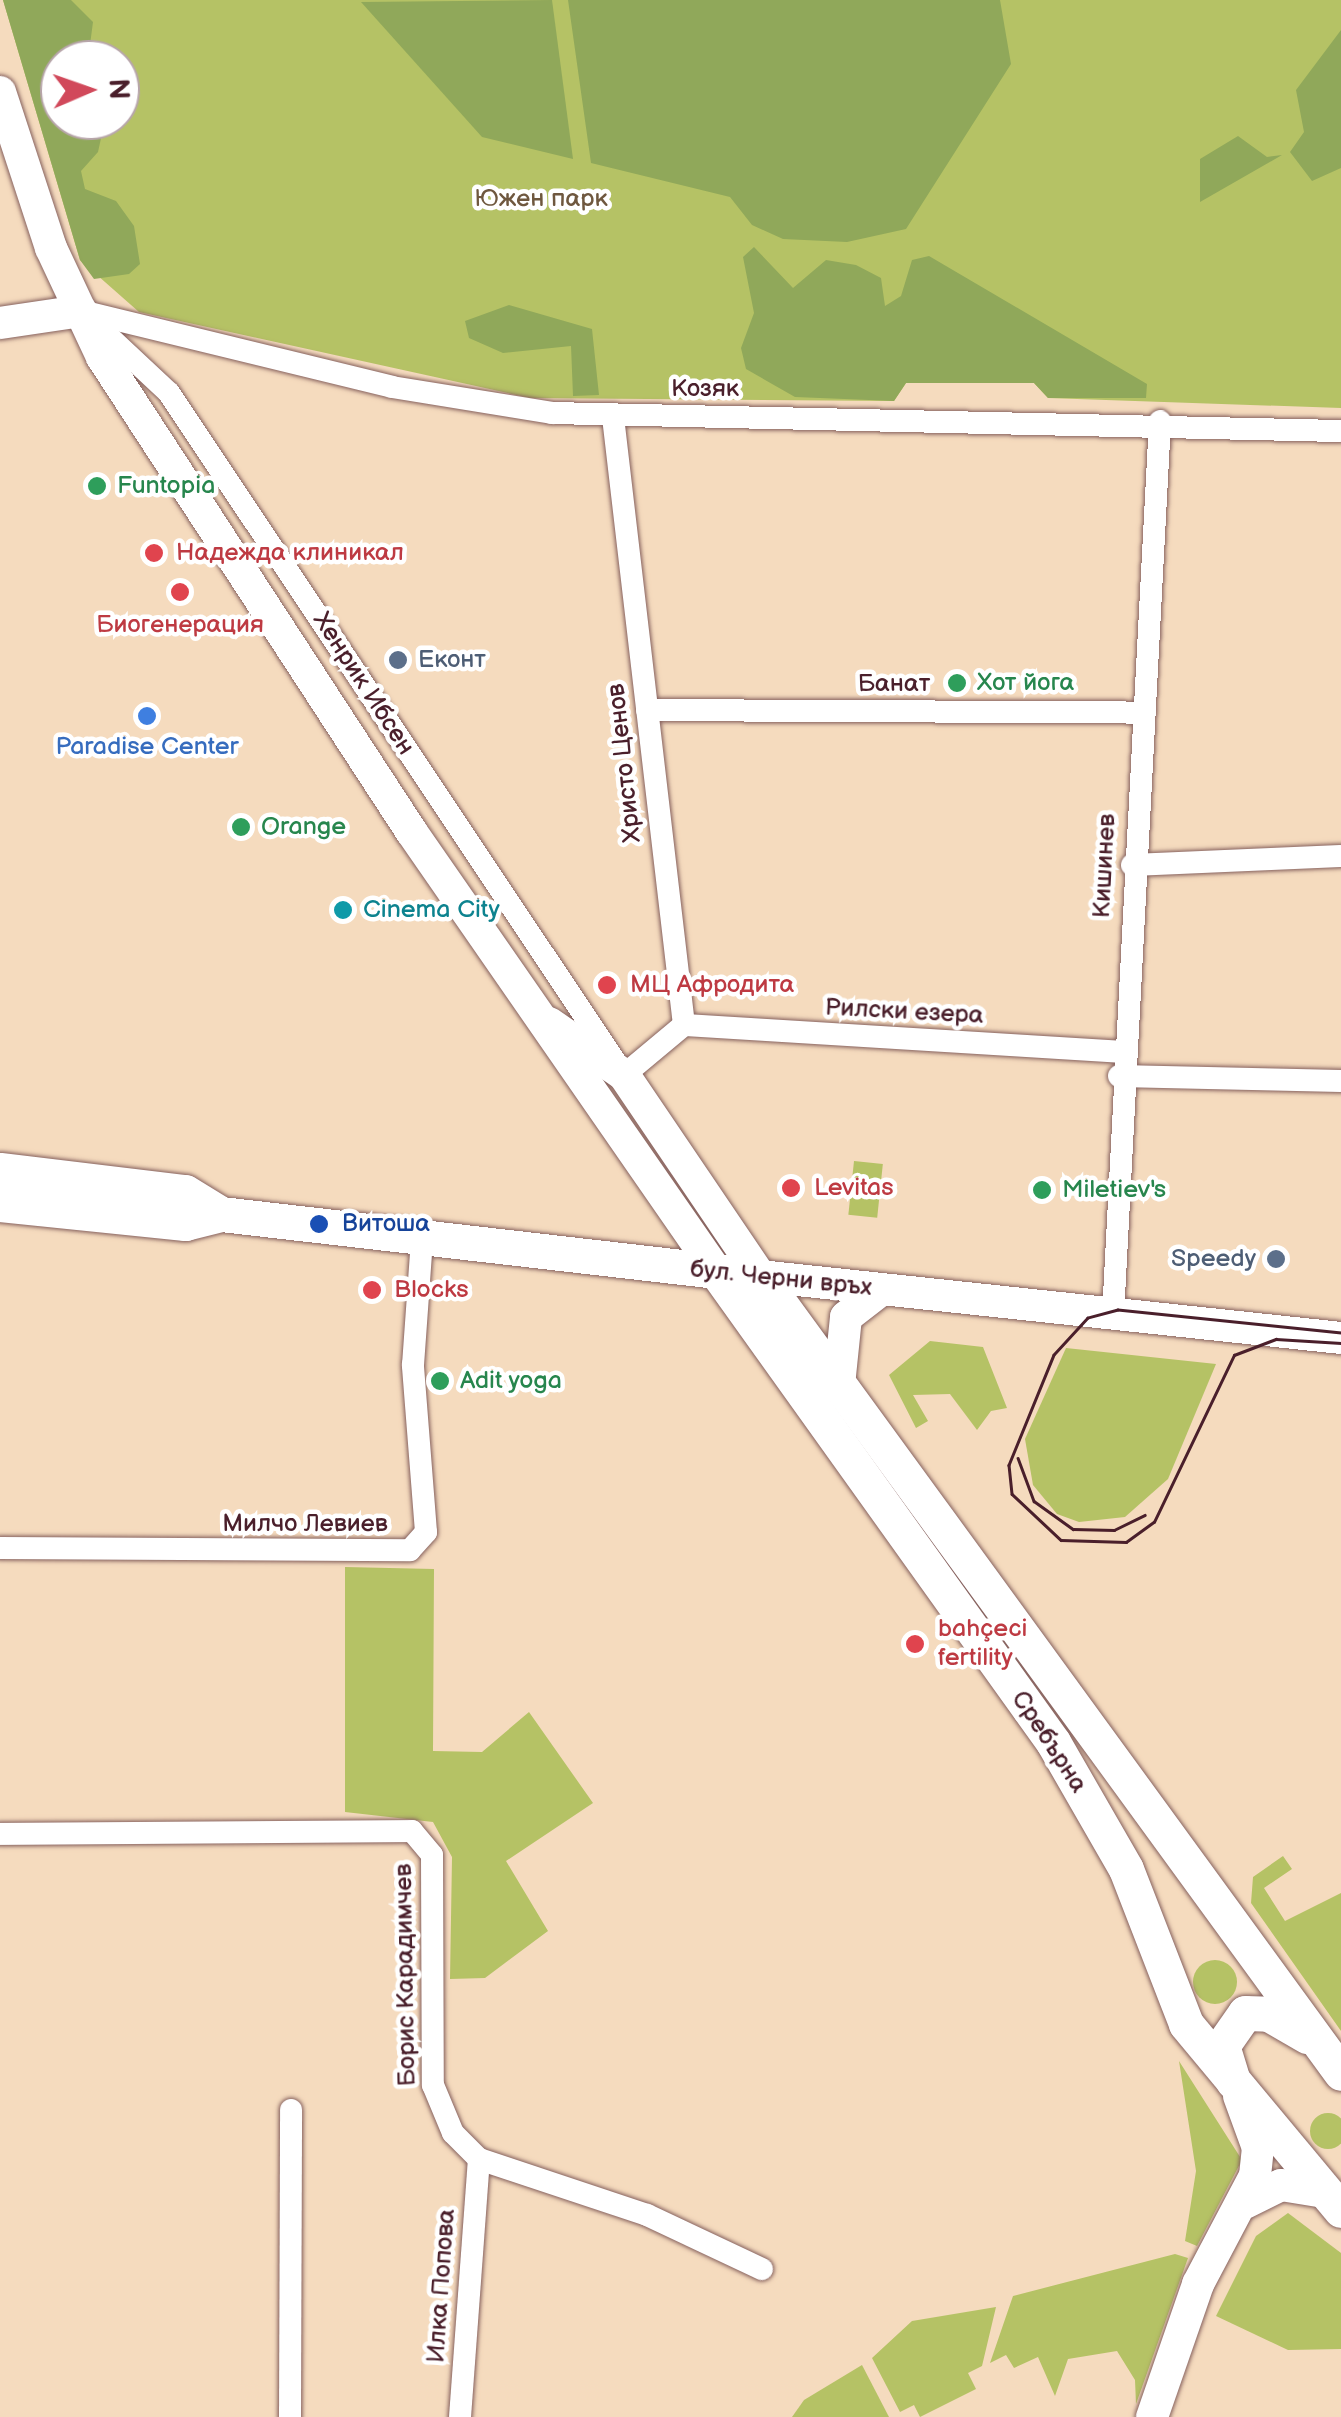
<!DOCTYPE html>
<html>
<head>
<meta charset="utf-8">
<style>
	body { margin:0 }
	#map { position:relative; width:1341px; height:2417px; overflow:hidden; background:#f5dbbe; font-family:"Balsamiq Sans",sans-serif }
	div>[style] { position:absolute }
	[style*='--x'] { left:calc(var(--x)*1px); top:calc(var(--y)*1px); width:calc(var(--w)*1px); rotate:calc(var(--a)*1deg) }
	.green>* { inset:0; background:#b5c265; transform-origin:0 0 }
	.round { border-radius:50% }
	.forest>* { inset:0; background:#90a85a }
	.roads { filter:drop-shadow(0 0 2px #86615e) drop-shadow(0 0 2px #86615e) }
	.street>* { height:22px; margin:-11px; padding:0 11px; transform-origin:11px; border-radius:11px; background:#fff }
	.secondary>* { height:32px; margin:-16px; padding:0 16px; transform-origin:16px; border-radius:16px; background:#fff }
	.primary>* { height:35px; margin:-17.5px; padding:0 17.5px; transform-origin:17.5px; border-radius:17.5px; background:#fff }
	.tram>* { height:2.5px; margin:-1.25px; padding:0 1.25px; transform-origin:1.25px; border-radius:1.25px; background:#4a1f2b }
	.dots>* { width:28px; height:28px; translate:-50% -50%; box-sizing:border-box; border:5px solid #fff; border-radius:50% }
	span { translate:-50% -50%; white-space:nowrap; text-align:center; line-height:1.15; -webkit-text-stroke:9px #fff; paint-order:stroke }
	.park-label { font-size:25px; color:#6f583f }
	.street-label { font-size:25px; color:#4a1f2b }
	.leisure-label { font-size:25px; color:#27864d }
	.left { translate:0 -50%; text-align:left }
	.health-label { font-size:25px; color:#be3a42 }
	.service-label { font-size:25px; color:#4e5e75 }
	.right { translate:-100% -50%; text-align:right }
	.shop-label { font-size:25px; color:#366cbe }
	.culture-label { font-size:25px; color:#0d838f }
	.transit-label { font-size:25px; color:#164399 }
	.north { position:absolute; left:40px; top:40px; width:100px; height:100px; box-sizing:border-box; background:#fff; border:2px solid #b7a5aa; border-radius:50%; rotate:88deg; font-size:28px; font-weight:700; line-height:40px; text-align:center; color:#4a1f2b }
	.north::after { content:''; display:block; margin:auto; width:35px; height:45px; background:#d1495b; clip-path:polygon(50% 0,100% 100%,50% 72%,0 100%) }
</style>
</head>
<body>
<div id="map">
	<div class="green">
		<i style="clip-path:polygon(evenodd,3px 0,1341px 0,1341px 408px,1048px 398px,1034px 383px,906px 383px,894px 401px,530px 398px,139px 312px,80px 260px,3px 0,60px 60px,120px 60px,120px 120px,60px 120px,60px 60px)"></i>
		<i style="left:854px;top:1161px;width:29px;height:54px;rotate:6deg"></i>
		<i style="clip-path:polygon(930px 1341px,983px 1347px,1007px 1408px,991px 1411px,977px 1430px,950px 1394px,913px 1395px,928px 1421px,916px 1428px,889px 1375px)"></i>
		<i style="clip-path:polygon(1066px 1348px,1216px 1364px,1168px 1479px,1125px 1517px,1079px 1522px,1057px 1514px,1033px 1485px,1025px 1439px)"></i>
		<i style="clip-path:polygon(345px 1567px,434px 1569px,433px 1751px,482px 1752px,529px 1712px,593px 1803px,506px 1861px,548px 1931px,485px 1978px,450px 1979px,452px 1857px,433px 1822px,345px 1812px)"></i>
		<i style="clip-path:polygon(1283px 1856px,1292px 1869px,1264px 1888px,1285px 1921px,1341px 1893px,1341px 2031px,1251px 1903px,1253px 1877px)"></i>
		<i class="round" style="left:1193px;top:1960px;width:44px;height:44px"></i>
		<i style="clip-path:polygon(1179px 2061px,1242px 2160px,1197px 2246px,1185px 2241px,1196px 2171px)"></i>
		<i class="round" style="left:1310px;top:2113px;width:36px;height:36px"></i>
		<i style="clip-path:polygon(1288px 2213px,1341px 2253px,1341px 2349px,1288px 2350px,1216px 2316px,1256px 2236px)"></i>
		<i style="clip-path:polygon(1175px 2254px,1188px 2258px,1136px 2404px,1135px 2380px,1117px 2351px,1068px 2359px,1055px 2396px,1038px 2357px,1014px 2368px,1006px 2355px,990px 2363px,1013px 2296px)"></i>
		<i style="clip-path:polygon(996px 2307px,982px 2366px,968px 2373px,976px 2389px,920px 2417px,914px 2405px,900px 2412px,872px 2358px,912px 2321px)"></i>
		<i style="clip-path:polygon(862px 2365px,889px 2417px,792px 2417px,804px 2400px)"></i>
	</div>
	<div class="forest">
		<i style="clip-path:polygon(3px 0,71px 0,93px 22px,88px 60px,60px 60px,60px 120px,105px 120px,98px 152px,81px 171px,85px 189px,116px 201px,134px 226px,140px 264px,129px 274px,94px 279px,80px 260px)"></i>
		<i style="clip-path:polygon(552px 0,573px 159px,482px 137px,361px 2px)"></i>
		<i style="clip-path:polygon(568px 0,1000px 0,1011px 64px,906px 229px,847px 242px,783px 239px,752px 225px,730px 197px,591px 163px)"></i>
		<i style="clip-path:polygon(1341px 30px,1341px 168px,1312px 181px,1290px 152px,1304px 132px,1296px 90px)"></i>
		<i style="clip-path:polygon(1238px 136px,1267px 157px,1282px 155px,1200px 202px,1200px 159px)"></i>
		<i style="clip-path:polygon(754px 247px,793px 288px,826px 260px,856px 265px,881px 278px,885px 306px,901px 296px,912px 260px,929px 256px,1147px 384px,1146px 398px,1048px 398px,1034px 383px,906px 383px,894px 401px,795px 397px,746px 369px,741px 348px,754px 313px,743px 257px)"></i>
		<i style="clip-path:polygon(509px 305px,592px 329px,599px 395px,573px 396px,571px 346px,503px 353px,469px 338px,465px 321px)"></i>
	</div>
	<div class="roads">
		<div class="street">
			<i style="--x:81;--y:311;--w:320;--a:13.7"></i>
			<i style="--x:392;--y:387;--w:162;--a:9.2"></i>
			<i style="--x:552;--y:413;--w:789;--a:1.31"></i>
			<i style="--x:90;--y:319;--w:108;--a:43.1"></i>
			<i style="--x:169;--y:393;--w:820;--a:56.29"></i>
			<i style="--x:624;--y:1075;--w:78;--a:-39.8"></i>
			<i style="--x:613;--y:417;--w:612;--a:83.34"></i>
			<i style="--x:647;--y:710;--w:495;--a:0.3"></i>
			<i style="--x:1132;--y:865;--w:209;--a:-2.5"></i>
			<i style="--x:684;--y:1025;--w:438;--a:3.5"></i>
			<i style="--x:1119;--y:1076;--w:222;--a:1.3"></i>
			<i style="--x:1113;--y:1315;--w:895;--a:-86.99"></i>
			<i style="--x:0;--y:1548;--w:410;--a:0.3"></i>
			<i style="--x:410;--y:1550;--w:24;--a:-48"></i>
			<i style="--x:426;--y:1532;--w:168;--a:-94.5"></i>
			<i style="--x:413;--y:1365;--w:127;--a:-85.9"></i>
			<i style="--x:0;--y:1834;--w:412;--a:-0.4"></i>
			<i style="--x:412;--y:1831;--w:31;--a:50"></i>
			<i style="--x:432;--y:1855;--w:230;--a:89.8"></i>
			<i style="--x:433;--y:2085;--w:52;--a:67.4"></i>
			<i style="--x:453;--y:2133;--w:37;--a:45"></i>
			<i style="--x:479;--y:2159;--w:177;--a:18.4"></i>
			<i style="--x:647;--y:2215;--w:127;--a:25.2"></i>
			<i style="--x:290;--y:2417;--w:307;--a:-89.8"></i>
			<i style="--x:460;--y:2417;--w:259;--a:-85.8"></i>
		</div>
		<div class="secondary">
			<i style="--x:0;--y:92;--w:164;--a:71.9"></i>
			<i style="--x:51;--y:248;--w:120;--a:64.9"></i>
			<i style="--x:102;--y:357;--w:566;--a:56.9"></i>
			<i style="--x:411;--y:831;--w:535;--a:55.27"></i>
			<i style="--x:0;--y:323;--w:82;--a:-8.4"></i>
			<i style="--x:549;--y:1023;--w:91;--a:34.7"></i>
			<i style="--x:624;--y:1075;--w:243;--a:55.9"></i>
			<i style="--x:760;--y:1276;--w:584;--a:6.09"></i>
			<i style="--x:839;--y:1385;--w:68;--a:-84.1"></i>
			<i style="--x:846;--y:1317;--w:44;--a:-37.6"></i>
			<i style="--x:1245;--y:2203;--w:40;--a:-26.6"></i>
			<i style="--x:1281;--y:2185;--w:39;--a:9"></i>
			<i style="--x:1152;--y:2417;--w:141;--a:-70.9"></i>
			<i style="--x:1198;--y:2284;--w:122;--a:-62.2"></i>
			<i style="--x:1255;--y:2176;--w:28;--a:-84"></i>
			<i style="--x:1258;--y:2148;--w:55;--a:-110.1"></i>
		</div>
		<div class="primary">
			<i style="--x:0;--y:1170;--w:186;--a:6.8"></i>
			<i style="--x:185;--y:1192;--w:42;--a:31.4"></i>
			<i style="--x:0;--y:1204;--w:186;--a:5.9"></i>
			<i style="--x:185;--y:1223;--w:37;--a:-14"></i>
			<i style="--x:221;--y:1214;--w:543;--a:6.56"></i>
			<i style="--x:760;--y:1276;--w:986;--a:53.91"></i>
			<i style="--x:716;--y:1271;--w:579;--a:54.42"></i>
			<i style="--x:1053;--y:1742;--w:146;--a:60.1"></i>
			<i style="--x:1126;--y:1869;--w:166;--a:68.8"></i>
			<i style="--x:1186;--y:2024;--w:242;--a:50.2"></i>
			<i style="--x:1233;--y:2081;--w:37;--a:-107"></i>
			<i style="--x:1222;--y:2046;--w:40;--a:-55.1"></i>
			<i style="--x:1245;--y:2013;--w:24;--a:2"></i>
			<i style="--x:1269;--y:2014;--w:44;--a:30.1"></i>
		</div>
	</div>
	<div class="tram">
		<i style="--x:1341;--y:1333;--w:224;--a:-174.1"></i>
		<i style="--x:1118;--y:1310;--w:31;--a:165"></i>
		<i style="--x:1088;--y:1318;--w:50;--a:132.6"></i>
		<i style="--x:1054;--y:1355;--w:119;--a:112.2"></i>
		<i style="--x:1009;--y:1465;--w:29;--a:84"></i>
		<i style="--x:1012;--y:1494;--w:67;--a:43.2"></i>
		<i style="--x:1061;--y:1540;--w:65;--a:1.8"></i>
		<i style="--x:1126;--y:1542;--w:34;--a:-36"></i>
		<i style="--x:1154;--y:1522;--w:185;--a:-64.4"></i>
		<i style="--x:1234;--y:1355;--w:45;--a:-20.9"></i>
		<i style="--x:1276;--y:1339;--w:65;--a:3.5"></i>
		<i style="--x:1018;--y:1458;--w:46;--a:69.6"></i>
		<i style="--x:1034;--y:1501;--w:48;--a:35.7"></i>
		<i style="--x:1073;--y:1529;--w:41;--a:1.4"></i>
		<i style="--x:1114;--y:1530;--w:34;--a:-26"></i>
	</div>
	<div class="dots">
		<i style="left:97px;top:486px;background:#2e9e5b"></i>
		<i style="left:154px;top:553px;background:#e0444e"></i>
		<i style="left:180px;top:592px;background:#e0444e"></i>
		<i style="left:398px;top:660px;background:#5c6f8a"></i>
		<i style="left:957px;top:683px;background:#2e9e5b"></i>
		<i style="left:147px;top:716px;background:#3f7fe0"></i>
		<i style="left:241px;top:827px;background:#2e9e5b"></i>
		<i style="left:343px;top:910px;background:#0f9aa8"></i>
		<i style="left:607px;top:985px;background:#e0444e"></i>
		<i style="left:791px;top:1188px;background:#e0444e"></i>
		<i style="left:1042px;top:1190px;background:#2e9e5b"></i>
		<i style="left:319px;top:1224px;background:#1a4fb4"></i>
		<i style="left:1276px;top:1259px;background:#5c6f8a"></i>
		<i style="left:372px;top:1290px;background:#e0444e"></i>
		<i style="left:440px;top:1381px;background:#2e9e5b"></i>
		<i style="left:915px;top:1644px;background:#e0444e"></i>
	</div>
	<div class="park-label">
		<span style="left:541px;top:199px">Южен парк</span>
	</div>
	<div class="street-label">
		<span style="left:705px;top:389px">Козяк</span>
		<span style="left:363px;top:684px;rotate:57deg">Хенрик Ибсен</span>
		<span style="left:894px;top:684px">Банат</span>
		<span style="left:625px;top:763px;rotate:-96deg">Христо Ценов</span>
		<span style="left:1105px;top:866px;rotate:-87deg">Кишинев</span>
		<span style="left:904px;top:1012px;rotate:3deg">Рилски езера</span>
		<span style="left:781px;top:1279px;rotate:6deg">бул. Черни връх</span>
		<span style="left:305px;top:1524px">Милчо Левиев</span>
		<span style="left:1049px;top:1742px;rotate:57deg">Сребърна</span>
		<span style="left:406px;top:1975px;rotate:-91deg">Борис Карадимчев</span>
		<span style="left:442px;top:2286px;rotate:-86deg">Илка Попова</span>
	</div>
	<div class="leisure-label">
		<span class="left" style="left:117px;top:486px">Funtopia</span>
		<span class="left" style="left:977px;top:683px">Хот йога</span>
		<span class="left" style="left:261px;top:827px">Orange</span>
		<span class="left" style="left:1062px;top:1190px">Miletiev's</span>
		<span class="left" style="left:460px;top:1381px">Adit yoga</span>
	</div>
	<div class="health-label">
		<span class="left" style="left:176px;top:553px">Надежда клиникал</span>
		<span style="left:180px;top:625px">Биогенерация</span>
		<span class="left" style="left:630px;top:985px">МЦ Афродита</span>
		<span class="left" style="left:814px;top:1188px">Levitas</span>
		<span class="left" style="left:394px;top:1290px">Blocks</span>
		<span class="left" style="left:938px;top:1644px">bahçeci<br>fertility</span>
	</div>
	<div class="service-label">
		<span class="left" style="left:418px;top:660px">Еконт</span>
		<span class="right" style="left:1256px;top:1259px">Speedy</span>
	</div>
	<div class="shop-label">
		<span style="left:147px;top:747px">Paradise Center</span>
	</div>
	<div class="culture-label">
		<span class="left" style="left:363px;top:910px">Cinema City</span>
	</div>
	<div class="transit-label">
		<span class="left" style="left:342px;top:1224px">Витоша</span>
	</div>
	<div class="north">N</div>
</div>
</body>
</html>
